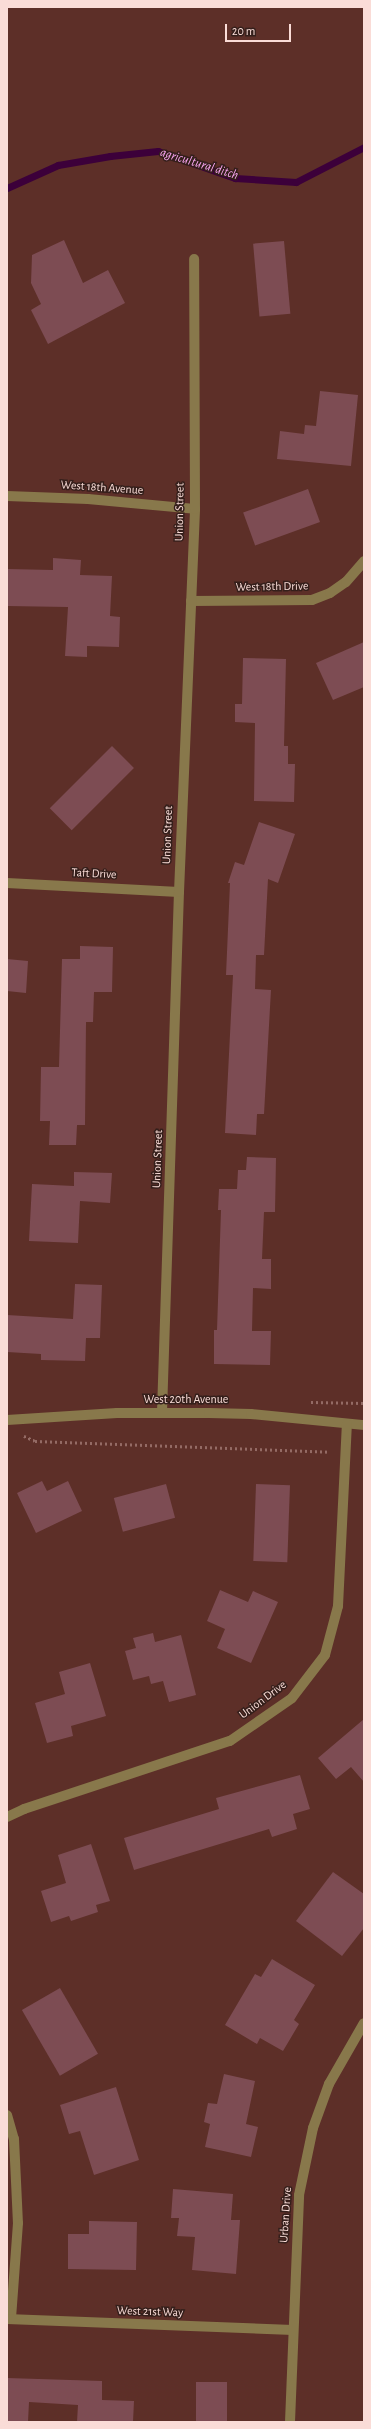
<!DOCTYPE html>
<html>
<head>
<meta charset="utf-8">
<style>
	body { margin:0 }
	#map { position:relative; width:371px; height:2429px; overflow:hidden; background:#5d2f28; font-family:"Alegreya Sans",sans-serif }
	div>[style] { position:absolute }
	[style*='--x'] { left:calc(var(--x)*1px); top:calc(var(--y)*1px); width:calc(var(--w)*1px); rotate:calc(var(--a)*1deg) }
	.stream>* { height:7px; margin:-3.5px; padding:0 3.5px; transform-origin:3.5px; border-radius:3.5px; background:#3c003a }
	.building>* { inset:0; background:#7d4c53; transform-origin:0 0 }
	.path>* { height:2.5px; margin-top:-1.25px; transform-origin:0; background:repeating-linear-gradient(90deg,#946b65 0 2px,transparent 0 5px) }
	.minor>* { height:10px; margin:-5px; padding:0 5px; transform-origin:5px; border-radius:5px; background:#88784b }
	span { translate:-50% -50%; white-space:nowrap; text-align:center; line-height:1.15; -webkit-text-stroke:3px #341f1b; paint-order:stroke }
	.street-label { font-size:12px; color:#fadcd7 }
	.water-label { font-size:13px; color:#fba5f2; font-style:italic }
	.frame { position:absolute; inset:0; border:8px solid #fadcd7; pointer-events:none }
	.scale { position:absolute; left:225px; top:24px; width:66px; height:18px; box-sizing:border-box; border:2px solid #fadcd7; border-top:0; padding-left:5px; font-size:12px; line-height:14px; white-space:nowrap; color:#fadcd7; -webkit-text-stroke:3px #341f1b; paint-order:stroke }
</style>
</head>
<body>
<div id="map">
	<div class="stream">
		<i style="--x:7;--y:188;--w:56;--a:-24.3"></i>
		<i style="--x:58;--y:165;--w:53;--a:-9.8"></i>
		<i style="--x:110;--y:156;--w:48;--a:-5.9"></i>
		<i style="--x:158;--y:151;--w:82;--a:19.3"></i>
		<i style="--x:235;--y:178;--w:61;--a:3.8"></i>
		<i style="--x:296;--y:182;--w:76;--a:-27.2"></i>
	</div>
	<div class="building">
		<i style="clip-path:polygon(64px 240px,83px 283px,108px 270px,125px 303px,48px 344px,31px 310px,41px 304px,31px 283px,32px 255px)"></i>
		<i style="left:284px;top:241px;width:73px;height:31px;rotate:85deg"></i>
		<i style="clip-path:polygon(320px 391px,358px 395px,351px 466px,277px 459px,280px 431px,304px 434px,305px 425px,316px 426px)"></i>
		<i style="left:308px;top:489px;width:35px;height:69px;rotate:70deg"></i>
		<i style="clip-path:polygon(53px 558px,81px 560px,80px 575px,112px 576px,110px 616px,120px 617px,119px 647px,87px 646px,87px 657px,65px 656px,68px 607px,7px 606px,7px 569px,53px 570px)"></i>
		<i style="clip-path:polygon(364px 642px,364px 687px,333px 700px,316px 663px)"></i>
		<i style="clip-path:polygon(243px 658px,286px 659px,284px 746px,288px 746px,288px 764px,295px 764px,294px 802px,254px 801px,255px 723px,235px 722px,235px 704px,242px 704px)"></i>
		<i style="left:112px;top:746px;width:31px;height:88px;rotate:45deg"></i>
		<i style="clip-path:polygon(259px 822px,295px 834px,278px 883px,268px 879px,264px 955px,256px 955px,255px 989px,271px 990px,264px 1114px,257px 1114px,256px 1135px,225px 1133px,233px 975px,226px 975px,230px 883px,228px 883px,235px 862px,244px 865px)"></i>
		<i style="clip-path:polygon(80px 946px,113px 947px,112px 992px,94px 992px,93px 1022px,86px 1022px,85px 1125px,77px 1125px,76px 1145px,49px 1145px,50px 1121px,40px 1121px,41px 1067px,59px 1067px,62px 959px,80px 959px)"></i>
		<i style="clip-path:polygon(7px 959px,28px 961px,26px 993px,7px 991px)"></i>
		<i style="clip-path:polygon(247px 1157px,276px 1158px,275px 1212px,264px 1212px,262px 1259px,271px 1259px,271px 1289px,253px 1288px,252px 1331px,271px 1331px,270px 1365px,214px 1364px,214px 1330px,217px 1330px,221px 1210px,218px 1210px,219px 1189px,237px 1189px,238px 1170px,246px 1170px)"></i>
		<i style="clip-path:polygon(74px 1172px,112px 1173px,110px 1203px,80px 1201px,78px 1243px,29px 1241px,32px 1184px,74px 1186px)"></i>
		<i style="clip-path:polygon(75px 1284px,102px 1285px,100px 1338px,86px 1338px,85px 1361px,41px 1360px,41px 1354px,7px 1352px,7px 1315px,73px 1319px)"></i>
		<i style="clip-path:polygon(42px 1481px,47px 1491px,68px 1481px,82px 1511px,36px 1533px,17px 1493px)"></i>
		<i style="left:166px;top:1484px;width:35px;height:54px;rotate:75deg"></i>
		<i style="left:256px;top:1484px;width:34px;height:77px;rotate:2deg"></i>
		<i style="clip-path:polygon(220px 1590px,248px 1602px,253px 1591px,278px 1602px,251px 1663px,217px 1648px,225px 1629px,207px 1621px)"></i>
		<i style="clip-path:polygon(153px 1633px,155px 1642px,181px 1635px,196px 1695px,169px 1702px,163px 1681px,151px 1684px,149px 1676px,133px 1680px,125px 1651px,136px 1648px,133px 1638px)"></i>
		<i style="clip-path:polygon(90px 1663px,106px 1716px,71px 1726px,73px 1736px,47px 1743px,35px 1703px,65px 1694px,59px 1672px)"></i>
		<i style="clip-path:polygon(364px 1719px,364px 1782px,351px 1767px,336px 1779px,318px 1758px)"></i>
		<i style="clip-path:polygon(300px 1775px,310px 1809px,293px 1814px,297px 1829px,272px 1837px,269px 1829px,134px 1870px,124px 1838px,219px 1809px,216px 1798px)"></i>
		<i style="clip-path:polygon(91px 1844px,110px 1901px,96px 1905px,98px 1912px,71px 1921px,69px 1916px,51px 1922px,41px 1891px,66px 1883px,58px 1855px)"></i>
		<i style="clip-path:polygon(333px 1872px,364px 1894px,364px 1928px,342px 1956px,296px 1921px)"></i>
		<i style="clip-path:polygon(272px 1959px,315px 1985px,294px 2020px,299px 2024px,283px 2051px,260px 2038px,257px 2044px,225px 2025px,255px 1974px,261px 1977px)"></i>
		<i style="left:60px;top:1988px;width:76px;height:44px;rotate:60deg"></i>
		<i style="clip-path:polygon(224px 2074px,255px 2081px,246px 2124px,258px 2127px,251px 2157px,205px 2147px,210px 2124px,204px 2122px,208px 2103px,217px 2104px)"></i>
		<i style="clip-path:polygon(116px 2087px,139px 2160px,94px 2175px,80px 2131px,69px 2134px,60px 2105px)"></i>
		<i style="clip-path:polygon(173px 2189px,233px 2194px,231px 2220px,240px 2220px,236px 2274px,192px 2270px,195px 2237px,177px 2236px,179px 2218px,171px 2218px)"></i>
		<i style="clip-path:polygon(89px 2221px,137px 2222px,136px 2270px,68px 2269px,68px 2234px,89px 2234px)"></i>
		<i style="clip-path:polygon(7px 2378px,102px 2381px,102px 2400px,134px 2401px,133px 2422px,77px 2422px,78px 2405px,29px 2402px,28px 2422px,7px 2422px)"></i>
		<i style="left:196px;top:2382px;width:31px;height:40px"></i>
	</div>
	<div class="path">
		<i style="--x:311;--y:1402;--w:53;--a:1.1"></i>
		<i style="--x:24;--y:1436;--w:12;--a:24"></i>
		<i style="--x:35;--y:1441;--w:295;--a:2.1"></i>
	</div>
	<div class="minor">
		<i style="--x:7;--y:496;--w:81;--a:2.1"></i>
		<i style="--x:88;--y:499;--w:107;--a:5.3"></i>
		<i style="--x:191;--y:601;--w:121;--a:-0.5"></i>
		<i style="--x:312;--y:600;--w:19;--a:-21"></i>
		<i style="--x:330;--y:593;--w:19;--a:-35"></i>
		<i style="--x:346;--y:582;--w:28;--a:-49"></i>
		<i style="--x:7;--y:883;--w:172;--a:3"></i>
		<i style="--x:162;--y:1412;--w:520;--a:-88.13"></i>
		<i style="--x:179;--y:892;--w:383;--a:-87.6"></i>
		<i style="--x:195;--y:509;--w:250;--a:-90.2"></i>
		<i style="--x:7;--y:1420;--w:110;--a:-3.6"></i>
		<i style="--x:117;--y:1413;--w:92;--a:0"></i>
		<i style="--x:209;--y:1413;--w:42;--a:1.4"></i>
		<i style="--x:251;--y:1414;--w:114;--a:5.6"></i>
		<i style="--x:7;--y:1817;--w:19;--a:-25"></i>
		<i style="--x:24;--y:1809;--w:217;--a:-18.3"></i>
		<i style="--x:230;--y:1741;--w:75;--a:-34.7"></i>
		<i style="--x:292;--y:1698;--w:54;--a:-52.5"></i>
		<i style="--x:325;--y:1655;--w:51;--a:-75.1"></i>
		<i style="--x:338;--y:1606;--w:182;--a:-87.2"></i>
		<i style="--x:7;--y:2115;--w:25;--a:74"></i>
		<i style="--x:14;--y:2139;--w:84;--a:87.3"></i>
		<i style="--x:18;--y:2223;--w:96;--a:94.2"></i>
		<i style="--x:7;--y:2319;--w:286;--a:2.2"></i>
		<i style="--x:290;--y:2422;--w:227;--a:-87.7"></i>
		<i style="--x:299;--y:2195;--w:68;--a:-78.2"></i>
		<i style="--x:313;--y:2128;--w:47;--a:-70"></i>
		<i style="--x:329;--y:2084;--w:70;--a:-60.2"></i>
	</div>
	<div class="street-label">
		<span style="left:102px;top:488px;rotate:4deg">West 18th Avenue</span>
		<span style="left:180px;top:512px;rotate:-89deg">Union Street</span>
		<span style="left:272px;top:587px;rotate:-1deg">West 18th Drive</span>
		<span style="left:168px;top:835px;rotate:-88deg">Union Street</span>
		<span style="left:94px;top:874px;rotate:3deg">Taft Drive</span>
		<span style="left:158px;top:1159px;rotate:-88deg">Union Street</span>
		<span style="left:186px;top:1400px">West 20th Avenue</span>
		<span style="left:263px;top:1700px;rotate:-37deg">Union Drive</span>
		<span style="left:286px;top:2215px;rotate:-86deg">Urban Drive</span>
		<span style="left:150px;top:2312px;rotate:2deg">West 21st Way</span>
	</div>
	<div class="water-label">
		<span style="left:199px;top:165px;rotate:17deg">agricultural ditch</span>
	</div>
	<div class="frame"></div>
	<div class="scale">20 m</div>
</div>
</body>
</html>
